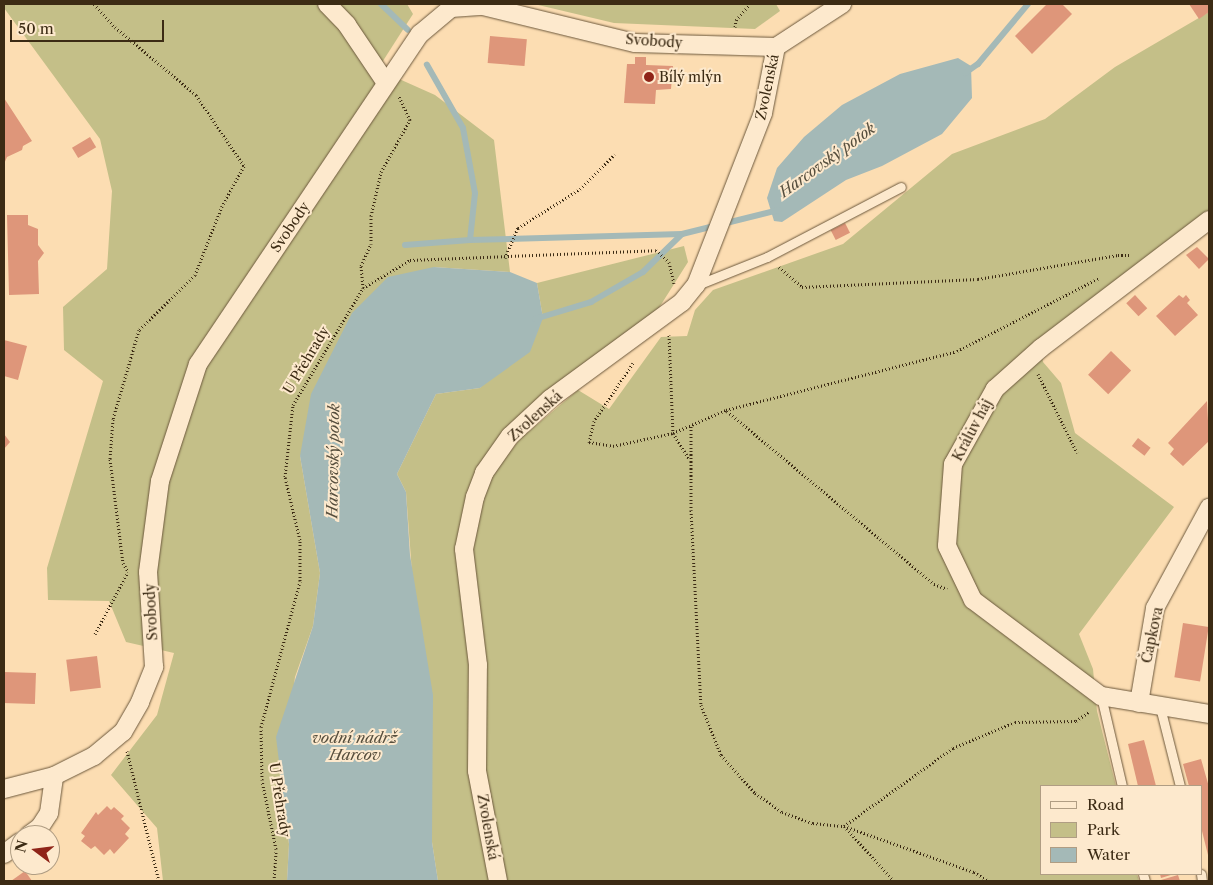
<!DOCTYPE html>
<html>
<head>
<meta charset="utf-8">
<style>
	body { margin:0 }
	#map { position:relative; width:1213px; height:885px; overflow:hidden; background:#fcddb2; font-family:"Libre Caslon Text",serif }
	div>[style] { position:absolute }
	[style*='--x'] { left:calc(var(--x)*1px); top:calc(var(--y)*1px); width:calc(var(--w)*1px); rotate:calc(var(--a)*1deg) }
	.green>* { inset:0; background:#c4bf88 }
	.water>* { inset:0; background:#a4b9b7 }
	.stream>* { height:6px; margin:-3px; padding:0 3px; transform-origin:3px; border-radius:3px; background:#a4b9b7 }
	.building>* { inset:0; background:#de967a; transform-origin:0 0 }
	.path>* { height:3px; margin-top:-1.5px; transform-origin:0; background:repeating-linear-gradient(90deg,#3c2b14 0 1px,transparent 0 3.5px) }
	.roads { filter:drop-shadow(0 0 1px #6c583c) drop-shadow(0 0 1px #6c583c) }
	.lane>* { height:9px; margin:-4.5px; padding:0 4.5px; transform-origin:4.5px; border-radius:4.5px; background:#fde9cd }
	.street>* { height:18px; margin:-9px; padding:0 9px; transform-origin:9px; border-radius:9px; background:#fde9cd }
	.dots>* { width:14px; height:14px; translate:-50% -50%; box-sizing:border-box; border:2px solid #fde9cd; border-radius:50% }
	span { translate:-50% -50%; white-space:nowrap; text-align:center; line-height:1.15; -webkit-text-stroke:4px #fde9cd; paint-order:stroke }
	.street-label { font-size:14px; color:#3c2b14 }
	.poi-label { font-size:14px; color:#3c2b14 }
	.left { translate:0 -50%; text-align:left }
	.water-label { font-size:15px; color:#564e3d; font-style:italic }
	.frame { position:absolute; inset:0; border:5px solid #3c2b14; pointer-events:none }
	.legend { position:absolute; left:1040px; top:785px; width:162px; height:90px; box-sizing:border-box; background:#fde9cd; border:1px solid #b09d83; margin:0; padding:6px 9px; list-style:none; font-size:15px; color:#3c2b14 }
	.legend li { display:flex; align-items:center; gap:10px; height:25px }
	.legend b { width:25px; border:1px solid #b09d83 }
	.north { position:absolute; left:10px; top:825px; width:50px; height:50px; box-sizing:border-box; background:#fde9cd; border:1px solid #b09d83; border-radius:50%; rotate:285deg; font-size:14px; font-weight:700; line-height:20px; text-align:center; color:#3c2b14 }
	.north::after { content:''; display:block; margin:auto; width:18px; height:22px; background:#8f2418; clip-path:polygon(50% 0,100% 100%,50% 72%,0 100%) }
	.scale { position:absolute; left:10px; top:20px; width:154px; height:22px; box-sizing:border-box; border:2px solid #3c2b14; border-top:0; padding-left:6px; font-size:15px; line-height:18px; white-space:nowrap; color:#3c2b14; -webkit-text-stroke:4px #fde9cd; paint-order:stroke }
</style>
</head>
<body>
<div id="map">
	<div class="green">
		<i style="clip-path:polygon(4px 4px,319px 4px,370px 66px,435px 95px,494px 140px,510px 272px,434px 267px,300px 456px,320px 573px,313px 626px,295px 677px,281px 793px,289px 844px,287px 881px,163px 881px,157px 828px,111px 775px,157px 715px,174px 653px,126px 642px,109px 601px,48px 600px,47px 568px,103px 381px,64px 350px,63px 307px,107px 269px,112px 191px,100px 139px,4px 8px)"></i>
		<i style="clip-path:polygon(338px 4px,407px 4px,413px 14px,381px 64px)"></i>
		<i style="clip-path:polygon(534px 4px,776px 4px,780px 11px,755px 29px,614px 23px)"></i>
		<i style="clip-path:polygon(1209px 12px,1209px 220px,1041px 348px,1043px 362px,1061px 383px,1075px 433px,1174px 507px,1079px 634px,1093px 669px,1097px 711px,1116px 786px,1042px 786px,1042px 874px,1137px 874px,1139px 881px,504px 881px,482px 773px,471px 547px,489px 479px,520px 439px,578px 390px,609px 409px,661px 337px,687px 336px,695px 310px,713px 290px,843px 244px,952px 154px,1045px 119px,1115px 67px)"></i>
		<i style="clip-path:polygon(684px 246px,688px 262px,657px 311px,550px 391px,464px 506px,490px 881px,438px 881px,432px 842px,406px 492px,397px 474px,436px 394px,480px 388px,543px 318px,537px 283px)"></i>
	</div>
	<div class="water">
		<i style="clip-path:polygon(958px 58px,971px 66px,972px 98px,942px 134px,882px 166px,846px 180px,782px 222px,774px 221px,767px 198px,777px 168px,804px 137px,842px 105px,900px 74px)"></i>
		<i style="clip-path:polygon(434px 267px,510px 272px,537px 283px,543px 318px,530px 352px,480px 388px,436px 394px,397px 474px,406px 492px,410px 555px,433px 695px,432px 842px,438px 881px,287px 881px,289px 844px,276px 737px,313px 626px,320px 573px,300px 456px,311px 394px,352px 313px,388px 277px)"></i>
	</div>
	<div class="stream">
		<i style="--x:381;--y:4;--w:37;--a:44"></i>
		<i style="--x:965;--y:73;--w:16;--a:-35"></i>
		<i style="--x:978;--y:64;--w:78;--a:-50.2"></i>
		<i style="--x:470;--y:240;--w:212;--a:-1.6"></i>
		<i style="--x:405;--y:245;--w:65;--a:-4.4"></i>
		<i style="--x:470;--y:240;--w:47;--a:-83.9"></i>
		<i style="--x:475;--y:193;--w:66;--a:-100.5"></i>
		<i style="--x:463;--y:128;--w:73;--a:-119.7"></i>
		<i style="--x:535;--y:319;--w:59;--a:-16.9"></i>
		<i style="--x:591;--y:302;--w:60;--a:-30"></i>
		<i style="--x:643;--y:272;--w:54;--a:-44.3"></i>
		<i style="--x:682;--y:234;--w:99;--a:-14"></i>
	</div>
	<div class="building">
		<i style="clip-path:polygon(1047px 4px,1062px 4px,1072px 14px,1032px 54px,1015px 36px)"></i>
		<i style="clip-path:polygon(1189px 4px,1209px 4px,1209px 12px,1199px 19px)"></i>
		<i style="left:490px;top:36px;width:37px;height:27px;rotate:5deg"></i>
		<i style="clip-path:polygon(635px 57px,646px 57px,646px 65px,673px 66px,671px 89px,656px 90px,655px 104px,624px 103px,627px 64px,635px 64px)"></i>
		<i style="clip-path:polygon(4px 98px,32px 141px,23px 146px,22px 150px,7px 157px,4px 164px)"></i>
		<i style="left:90px;top:137px;width:12px;height:21px;rotate:59deg"></i>
		<i style="clip-path:polygon(7px 215px,28px 215px,28px 225px,38px 229px,38px 245px,44px 253px,38px 261px,39px 294px,9px 295px)"></i>
		<i style="left:845px;top:223px;width:11px;height:16px;rotate:63deg"></i>
		<i style="clip-path:polygon(1197px 247px,1209px 259px,1199px 269px,1186px 255px)"></i>
		<i style="left:1135px;top:295px;width:18px;height:12px;rotate:47deg"></i>
		<i style="clip-path:polygon(1179px 295px,1183px 298px,1186px 295px,1190px 300px,1187px 303px,1198px 315px,1175px 336px,1156px 316px)"></i>
		<i style="clip-path:polygon(4px 340px,27px 346px,18px 380px,4px 376px)"></i>
		<i style="left:1111px;top:351px;width:28px;height:33px;rotate:44deg"></i>
		<i style="clip-path:polygon(1207px 401px,1209px 441px,1183px 466px,1170px 454px,1174px 449px,1168px 443px)"></i>
		<i style="clip-path:polygon(4px 434px,10px 442px,4px 449px)"></i>
		<i style="left:1138px;top:438px;width:16px;height:10px;rotate:38deg"></i>
		<i style="left:1183px;top:623px;width:26px;height:55px;rotate:9deg"></i>
		<i style="left:97px;top:656px;width:32px;height:31px;rotate:83deg"></i>
		<i style="left:4px;top:672px;width:32px;height:31px;rotate:2deg"></i>
		<i style="clip-path:polygon(1144px 740px,1147px 751px,1156px 786px,1138px 786px,1128px 744px)"></i>
		<i style="clip-path:polygon(1201px 759px,1209px 787px,1209px 859px,1202px 831px,1202px 786px,1189px 786px,1183px 764px)"></i>
		<i style="clip-path:polygon(107px 806px,111px 810px,114px 807px,124px 816px,121px 819px,130px 828px,125px 834px,129px 838px,114px 854px,110px 849px,104px 855px,95px 846px,91px 849px,81px 841px,85px 836px,81px 833px,96px 812px,98px 815px)"></i>
		<i style="clip-path:polygon(25px 871px,32px 881px,11px 881px)"></i>
		<i style="clip-path:polygon(1160px 874px,1174px 874px,1161px 878px)"></i>
		<i style="clip-path:polygon(1178px 875px,1180px 881px,1162px 881px,1161px 880px)"></i>
	</div>
	<div class="path">
		<i style="--x:94;--y:4;--w:31;--a:48"></i>
		<i style="--x:115;--y:27;--w:106;--a:40"></i>
		<i style="--x:196;--y:95;--w:86;--a:55.9"></i>
		<i style="--x:244;--y:166;--w:46;--a:118.8"></i>
		<i style="--x:222;--y:206;--w:74;--a:111.4"></i>
		<i style="--x:195;--y:275;--w:78;--a:135.5"></i>
		<i style="--x:139;--y:330;--w:93;--a:106.3"></i>
		<i style="--x:113;--y:419;--w:40;--a:94.3"></i>
		<i style="--x:110;--y:459;--w:105;--a:82.9"></i>
		<i style="--x:123;--y:563;--w:9;--a:58"></i>
		<i style="--x:735;--y:27;--w:7;--a:-82"></i>
		<i style="--x:736;--y:20;--w:21;--a:-49"></i>
		<i style="--x:505;--y:258;--w:33;--a:-67"></i>
		<i style="--x:518;--y:228;--w:73;--a:-32.2"></i>
		<i style="--x:580;--y:189;--w:49;--a:-45"></i>
		<i style="--x:779;--y:267;--w:30;--a:41"></i>
		<i style="--x:802;--y:287;--w:176;--a:-2.6"></i>
		<i style="--x:978;--y:279;--w:142;--a:-9.7"></i>
		<i style="--x:1118;--y:255;--w:14;--a:0"></i>
		<i style="--x:363;--y:288;--w:22;--a:-95"></i>
		<i style="--x:361;--y:266;--w:24;--a:-66"></i>
		<i style="--x:371;--y:244;--w:28;--a:-90"></i>
		<i style="--x:371;--y:216;--w:45;--a:-77.2"></i>
		<i style="--x:381;--y:172;--w:60;--a:-60.9"></i>
		<i style="--x:410;--y:120;--w:26;--a:-115"></i>
		<i style="--x:669;--y:335;--w:98;--a:87.7"></i>
		<i style="--x:673;--y:433;--w:31;--a:58"></i>
		<i style="--x:633;--y:363;--w:70;--a:123.9"></i>
		<i style="--x:594;--y:421;--w:22;--a:103"></i>
		<i style="--x:589;--y:442;--w:24;--a:9"></i>
		<i style="--x:613;--y:446;--w:61;--a:-12.2"></i>
		<i style="--x:673;--y:433;--w:58;--a:-23.5"></i>
		<i style="--x:726;--y:410;--w:238;--a:-14.3"></i>
		<i style="--x:957;--y:351;--w:160;--a:-27.2"></i>
		<i style="--x:1038;--y:374;--w:88;--a:63.7"></i>
		<i style="--x:727;--y:411;--w:270;--a:39.9"></i>
		<i style="--x:934;--y:584;--w:14;--a:21"></i>
		<i style="--x:691;--y:426;--w:84;--a:90"></i>
		<i style="--x:691;--y:510;--w:195;--a:87.1"></i>
		<i style="--x:701;--y:705;--w:54;--a:68.2"></i>
		<i style="--x:721;--y:755;--w:51;--a:48.2"></i>
		<i style="--x:755;--y:793;--w:33;--a:35"></i>
		<i style="--x:782;--y:812;--w:33;--a:20"></i>
		<i style="--x:813;--y:823;--w:31;--a:6"></i>
		<i style="--x:844;--y:826;--w:134;--a:-35.6"></i>
		<i style="--x:953;--y:748;--w:67;--a:-22.8"></i>
		<i style="--x:1015;--y:722;--w:61;--a:-0.9"></i>
		<i style="--x:1076;--y:721;--w:17;--a:-36"></i>
		<i style="--x:95;--y:634;--w:70;--a:-62"></i>
		<i style="--x:127;--y:751;--w:134;--a:76.2"></i>
		<i style="--x:274;--y:881;--w:32;--a:-86"></i>
		<i style="--x:276;--y:849;--w:70;--a:-101.5"></i>
		<i style="--x:262;--y:780;--w:53;--a:-91.1"></i>
		<i style="--x:261;--y:727;--w:151;--a:-75"></i>
		<i style="--x:300;--y:581;--w:41;--a:-90"></i>
		<i style="--x:300;--y:540;--w:65;--a:-103.4"></i>
		<i style="--x:285;--y:477;--w:72;--a:-83.7"></i>
		<i style="--x:293;--y:405;--w:136;--a:-59.1"></i>
		<i style="--x:363;--y:288;--w:55;--a:-30.8"></i>
		<i style="--x:410;--y:260;--w:246;--a:-2.3"></i>
		<i style="--x:656;--y:250;--w:18;--a:43"></i>
		<i style="--x:669;--y:262;--w:22;--a:77"></i>
		<i style="--x:894;--y:881;--w:74;--a:-132.3"></i>
		<i style="--x:844;--y:826;--w:138;--a:19.5"></i>
		<i style="--x:974;--y:872;--w:17;--a:31"></i>
	</div>
	<div class="roads">
		<div class="lane">
			<i style="--x:697;--y:285;--w:75;--a:-21.8"></i>
			<i style="--x:767;--y:257;--w:151;--a:-27.6"></i>
			<i style="--x:1101;--y:696;--w:92;--a:76.9"></i>
			<i style="--x:1160;--y:707;--w:81;--a:75.8"></i>
			<i style="--x:1143;--y:874;--w:7;--a:74"></i>
			<i style="--x:1201;--y:874;--w:7;--a:82"></i>
		</div>
		<div class="street">
			<i style="--x:327;--y:4;--w:29;--a:46"></i>
			<i style="--x:347;--y:25;--w:70;--a:56.1"></i>
			<i style="--x:1209;--y:220;--w:211;--a:142.7"></i>
			<i style="--x:1041;--y:348;--w:62;--a:138.3"></i>
			<i style="--x:995;--y:389;--w:86;--a:119.2"></i>
			<i style="--x:953;--y:464;--w:82;--a:94.2"></i>
			<i style="--x:947;--y:546;--w:60;--a:64.3"></i>
			<i style="--x:973;--y:600;--w:160;--a:36.9"></i>
			<i style="--x:1101;--y:696;--w:109;--a:9.5"></i>
			<i style="--x:1139;--y:703;--w:96;--a:-80.4"></i>
			<i style="--x:1155;--y:608;--w:114;--a:-61.6"></i>
			<i style="--x:4;--y:789;--w:52;--a:-14.6"></i>
			<i style="--x:54;--y:776;--w:45;--a:-26.6"></i>
			<i style="--x:94;--y:756;--w:38;--a:-40"></i>
			<i style="--x:123;--y:732;--w:34;--a:-60"></i>
			<i style="--x:140;--y:702;--w:38;--a:-68"></i>
			<i style="--x:154;--y:667;--w:95;--a:-93.6"></i>
			<i style="--x:148;--y:572;--w:92;--a:-82.5"></i>
			<i style="--x:160;--y:481;--w:123;--a:-72"></i>
			<i style="--x:198;--y:364;--w:398;--a:-56.1"></i>
			<i style="--x:420;--y:34;--w:40;--a:-40"></i>
			<i style="--x:451;--y:8;--w:32;--a:-4"></i>
			<i style="--x:483;--y:6;--w:156;--a:13.7"></i>
			<i style="--x:635;--y:43;--w:141;--a:1.6"></i>
			<i style="--x:776;--y:47;--w:79;--a:-33.1"></i>
			<i style="--x:29;--y:835;--w:14;--a:-36"></i>
			<i style="--x:40;--y:827;--w:17;--a:-57"></i>
			<i style="--x:49;--y:813;--w:37;--a:-82"></i>
			<i style="--x:4;--y:854;--w:20;--a:-37"></i>
			<i style="--x:498;--y:881;--w:112;--a:-100.8"></i>
			<i style="--x:477;--y:771;--w:106;--a:-89.5"></i>
			<i style="--x:478;--y:665;--w:117;--a:-96.9"></i>
			<i style="--x:464;--y:549;--w:53;--a:-78.1"></i>
			<i style="--x:475;--y:497;--w:26;--a:-69"></i>
			<i style="--x:484;--y:473;--w:45;--a:-54.9"></i>
			<i style="--x:510;--y:436;--w:54;--a:-42.8"></i>
			<i style="--x:550;--y:399;--w:164;--a:-36.3"></i>
			<i style="--x:682;--y:302;--w:22;--a:-51"></i>
			<i style="--x:696;--y:285;--w:185;--a:-68.7"></i>
			<i style="--x:763;--y:113;--w:67;--a:-78.9"></i>
		</div>
	</div>
	<div class="dots">
		<i style="left:649px;top:77px;background:#8f2418"></i>
	</div>
	<div class="street-label">
		<span style="left:654px;top:41px;rotate:4deg">Svobody</span>
		<span style="left:767px;top:87px;rotate:-78deg">Zvolenská</span>
		<span style="left:290px;top:227px;rotate:-56deg">Svobody</span>
		<span style="left:306px;top:360px;rotate:-59deg">U Přehrady</span>
		<span style="left:535px;top:416px;rotate:-42deg">Zvolenská</span>
		<span style="left:972px;top:430px;rotate:-62deg">Králův háj</span>
		<span style="left:151px;top:612px;rotate:-93deg">Svobody</span>
		<span style="left:1152px;top:635px;rotate:-78deg">Čapkova</span>
		<span style="left:280px;top:800px;rotate:81deg">U Přehrady</span>
		<span style="left:488px;top:827px;rotate:80deg">Zvolenská</span>
	</div>
	<div class="poi-label">
		<span class="left" style="left:659px;top:77px">Bílý mlýn</span>
	</div>
	<div class="water-label">
		<span style="left:827px;top:160px;rotate:-36deg">Harcovský potok</span>
		<span style="left:333px;top:461px;rotate:-89deg">Harcovský potok</span>
		<span style="left:355px;top:746px">vodní nádrž<br>Harcov</span>
	</div>
	<div class="frame"></div>
	<ul class="legend">
	<li><b style="height:6px;background:#fde9cd"></b>Road</li>
	<li><b style="height:14px;background:#c4bf88"></b>Park</li>
	<li><b style="height:14px;background:#a4b9b7"></b>Water</li>
	</ul>
	<div class="north">N</div>
	<div class="scale">50 m</div>
</div>
</body>
</html>
